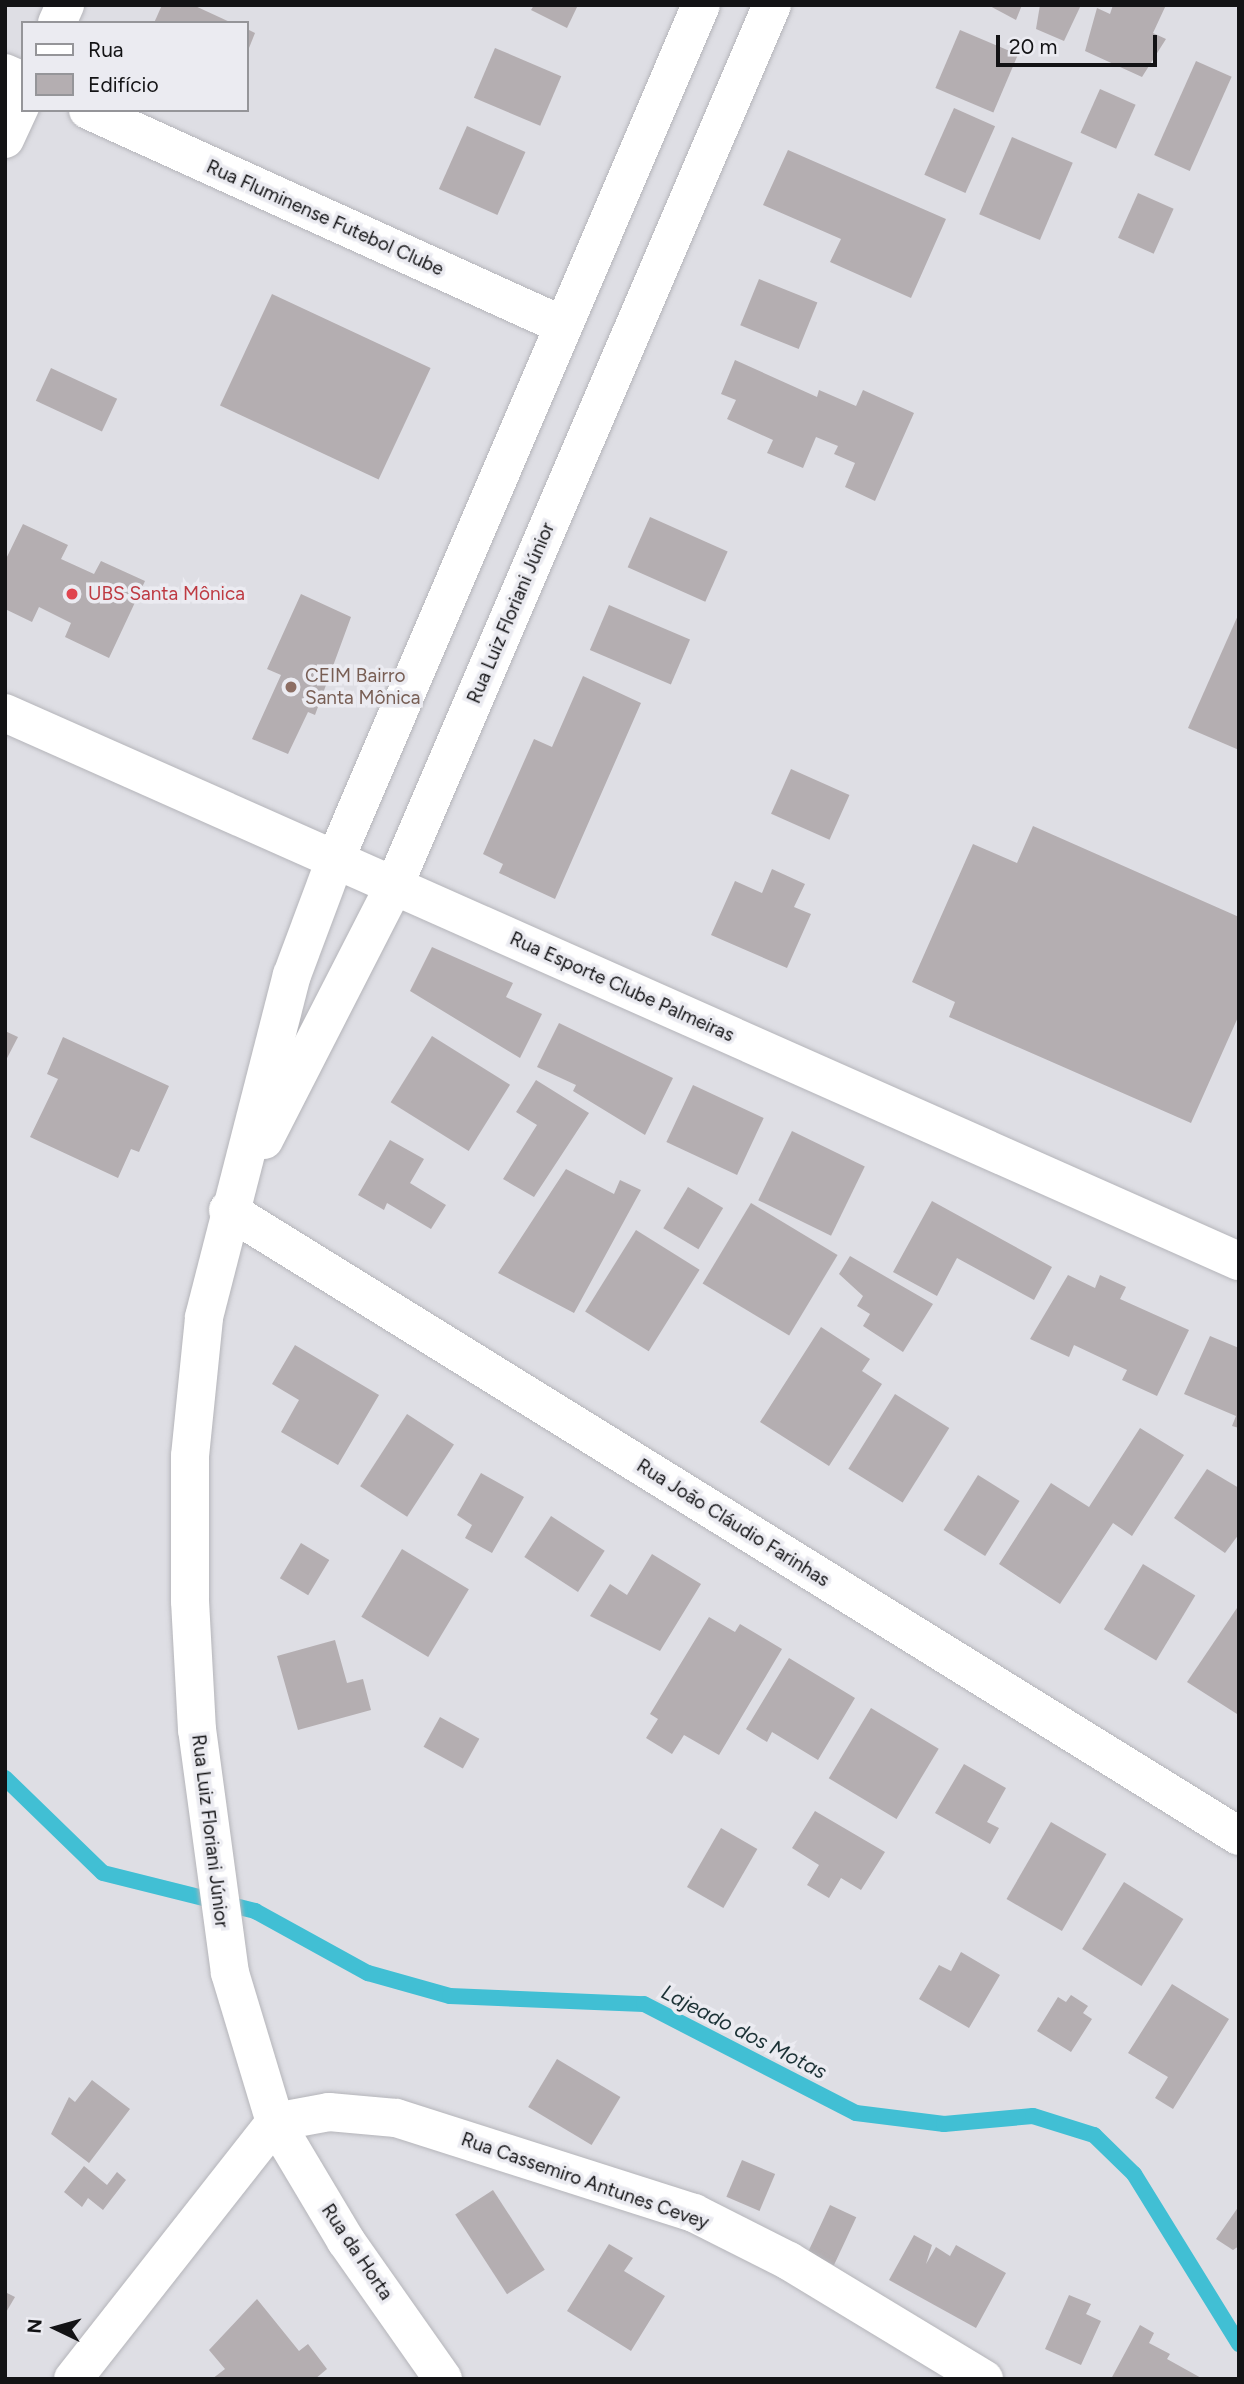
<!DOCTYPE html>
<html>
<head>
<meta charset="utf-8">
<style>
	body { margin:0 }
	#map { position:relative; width:1244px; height:2384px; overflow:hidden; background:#dedee4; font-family:Figtree,sans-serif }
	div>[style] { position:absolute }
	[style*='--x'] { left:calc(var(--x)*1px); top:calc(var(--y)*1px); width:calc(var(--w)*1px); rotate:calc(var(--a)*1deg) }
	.stream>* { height:16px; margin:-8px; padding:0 8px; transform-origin:8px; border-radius:8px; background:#41bfd4 }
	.building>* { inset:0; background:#b4aeb1; transform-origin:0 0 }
	.roads { filter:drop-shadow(0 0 2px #b5b5ba) drop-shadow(0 0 2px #b5b5ba) }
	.street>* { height:38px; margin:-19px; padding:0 19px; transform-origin:19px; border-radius:19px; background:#fff }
	.dots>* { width:19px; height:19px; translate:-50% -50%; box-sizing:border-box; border:4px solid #ebebf1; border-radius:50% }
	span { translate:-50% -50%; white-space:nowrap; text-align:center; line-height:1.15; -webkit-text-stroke:7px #ebebf1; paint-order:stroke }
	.street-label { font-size:19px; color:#131315 }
	.health-label { font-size:19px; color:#be3a42 }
	.left { translate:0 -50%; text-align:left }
	.education-label { font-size:19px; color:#785e54 }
	.water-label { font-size:21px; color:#1b3135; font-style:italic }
	.frame { position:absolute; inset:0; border:7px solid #131315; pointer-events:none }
	.legend { position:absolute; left:21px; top:21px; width:228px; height:91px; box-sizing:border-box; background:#ebebf1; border:2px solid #959599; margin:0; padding:9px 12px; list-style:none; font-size:21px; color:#131315 }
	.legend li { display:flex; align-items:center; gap:14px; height:35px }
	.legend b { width:35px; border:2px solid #959599 }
	.north { position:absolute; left:21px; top:2293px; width:70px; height:70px; -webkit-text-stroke:5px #ebebf1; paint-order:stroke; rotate:275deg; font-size:19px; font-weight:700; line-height:28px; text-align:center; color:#131315 }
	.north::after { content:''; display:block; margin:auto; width:24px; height:32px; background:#131315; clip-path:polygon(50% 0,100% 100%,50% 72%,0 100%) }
	.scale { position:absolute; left:996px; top:35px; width:161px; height:32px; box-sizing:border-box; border:4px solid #131315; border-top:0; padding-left:9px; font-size:21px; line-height:24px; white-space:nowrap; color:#131315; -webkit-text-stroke:5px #ebebf1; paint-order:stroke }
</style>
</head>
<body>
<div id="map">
	<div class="stream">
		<i style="--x:5;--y:1778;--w:136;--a:44.1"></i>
		<i style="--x:103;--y:1873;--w:157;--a:14"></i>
		<i style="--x:255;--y:1911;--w:129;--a:28.8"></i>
		<i style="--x:368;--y:1973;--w:85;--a:15.7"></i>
		<i style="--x:450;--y:1996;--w:194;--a:2.4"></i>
		<i style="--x:644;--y:2004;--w:238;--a:27.2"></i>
		<i style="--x:856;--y:2113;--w:89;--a:7.1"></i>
		<i style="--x:944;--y:2124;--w:89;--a:-5.1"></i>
		<i style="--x:1033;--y:2116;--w:64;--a:17.3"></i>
		<i style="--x:1094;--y:2135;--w:56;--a:44.3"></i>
		<i style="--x:1134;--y:2174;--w:200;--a:58.3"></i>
	</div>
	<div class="building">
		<i style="clip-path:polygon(162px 5px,193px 5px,232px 23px,154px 23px)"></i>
		<i style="clip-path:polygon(534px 5px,578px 5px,567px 28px,531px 10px)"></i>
		<i style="clip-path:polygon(988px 5px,1022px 5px,1016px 20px)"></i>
		<i style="clip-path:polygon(1040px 5px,1081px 5px,1064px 41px,1036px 29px)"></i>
		<i style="clip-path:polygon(1113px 5px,1166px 5px,1153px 33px,1166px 39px,1142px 77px,1085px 51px,1097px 8px,1110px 14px)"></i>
		<i style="clip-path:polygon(247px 29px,255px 33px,247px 53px)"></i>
		<i style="left:960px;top:30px;width:63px;height:63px;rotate:23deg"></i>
		<i style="left:495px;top:48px;width:72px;height:54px;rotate:23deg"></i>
		<i style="left:1196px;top:61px;width:39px;height:103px;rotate:24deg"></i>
		<i style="left:1100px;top:89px;width:39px;height:48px;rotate:24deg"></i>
		<i style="left:954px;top:108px;width:45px;height:73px;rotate:24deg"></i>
		<i style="left:467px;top:126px;width:64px;height:69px;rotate:24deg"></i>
		<i style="left:1012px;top:137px;width:66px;height:84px;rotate:23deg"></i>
		<i style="clip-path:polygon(788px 150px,946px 219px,911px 298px,830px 262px,841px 239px,763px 205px)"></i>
		<i style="left:1138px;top:193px;width:39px;height:49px;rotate:24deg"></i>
		<i style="left:759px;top:279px;width:63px;height:50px;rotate:22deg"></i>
		<i style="left:272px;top:294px;width:175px;height:123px;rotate:25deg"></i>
		<i style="clip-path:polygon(735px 360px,817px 397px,819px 390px,856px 406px,863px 390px,914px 413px,875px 501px,845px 487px,855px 463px,834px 454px,838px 446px,816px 437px,803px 468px,767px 453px,773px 440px,727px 419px,736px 400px,721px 394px)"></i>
		<i style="left:51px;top:368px;width:73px;height:36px;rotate:25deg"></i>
		<i style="left:650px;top:517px;width:85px;height:55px;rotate:24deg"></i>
		<i style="clip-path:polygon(23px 524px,68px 545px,61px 559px,94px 574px,101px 561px,145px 581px,109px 658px,65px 637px,71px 623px,39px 607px,32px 622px,5px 609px,5px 561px)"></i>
		<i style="clip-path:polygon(301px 594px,351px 617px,315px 715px,308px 712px,288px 754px,252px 739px,281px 675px,267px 669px)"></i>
		<i style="left:609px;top:605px;width:88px;height:49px;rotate:23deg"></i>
		<i style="clip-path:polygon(1239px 613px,1239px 750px,1188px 728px)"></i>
		<i style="clip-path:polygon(583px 676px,641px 703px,555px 899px,499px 873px,503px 864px,483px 854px,534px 739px,552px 747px)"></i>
		<i style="left:791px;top:769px;width:64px;height:49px;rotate:24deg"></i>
		<i style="clip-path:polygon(1033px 826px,1239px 917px,1239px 1015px,1191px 1123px,949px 1017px,955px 1002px,912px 982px,973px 844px,1017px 863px)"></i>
		<i style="clip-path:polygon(772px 869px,805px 884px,794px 907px,811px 914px,787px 968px,711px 935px,735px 881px,762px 893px)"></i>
		<i style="clip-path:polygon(432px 947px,513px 983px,506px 997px,542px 1014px,520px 1058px,410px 991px)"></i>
		<i style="clip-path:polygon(559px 1023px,673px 1078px,645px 1135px,573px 1091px,576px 1085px,537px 1067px)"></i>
		<i style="clip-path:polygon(5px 1031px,18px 1037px,5px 1062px)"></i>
		<i style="left:432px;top:1036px;width:92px;height:78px;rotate:32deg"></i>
		<i style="clip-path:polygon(63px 1037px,169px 1086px,139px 1152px,131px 1149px,118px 1178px,30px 1137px,58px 1079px,47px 1074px)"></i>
		<i style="clip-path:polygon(536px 1080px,589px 1113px,534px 1197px,503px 1179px,537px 1125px,516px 1112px)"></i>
		<i style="left:693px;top:1085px;width:78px;height:63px;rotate:25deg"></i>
		<i style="left:792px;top:1131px;width:81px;height:77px;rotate:26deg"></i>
		<i style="clip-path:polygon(390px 1140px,424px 1159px,410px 1183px,446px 1205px,431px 1229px,387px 1203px,384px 1210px,358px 1195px)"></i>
		<i style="clip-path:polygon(566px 1169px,614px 1194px,620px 1180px,641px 1190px,574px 1313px,498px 1273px)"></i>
		<i style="left:688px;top:1187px;width:41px;height:48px;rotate:31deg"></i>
		<i style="clip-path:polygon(932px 1201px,1052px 1267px,1034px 1300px,957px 1258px,937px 1296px,893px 1272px)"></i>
		<i style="left:751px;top:1203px;width:101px;height:94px;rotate:31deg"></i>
		<i style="left:636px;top:1230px;width:75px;height:96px;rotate:32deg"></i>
		<i style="clip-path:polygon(850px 1256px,933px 1304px,903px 1352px,863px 1326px,870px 1314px,857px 1306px,863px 1296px,839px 1274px)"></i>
		<i style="clip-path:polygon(1068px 1275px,1095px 1288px,1100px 1275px,1126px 1287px,1120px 1299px,1189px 1330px,1157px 1396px,1122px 1380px,1127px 1370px,1074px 1345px,1069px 1357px,1030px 1339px)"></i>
		<i style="clip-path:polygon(821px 1327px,870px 1359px,862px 1371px,882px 1384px,829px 1466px,760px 1422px)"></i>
		<i style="clip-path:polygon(1210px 1336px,1239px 1348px,1239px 1428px,1232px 1426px,1236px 1416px,1184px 1394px)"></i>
		<i style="clip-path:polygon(295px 1345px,379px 1395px,338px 1465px,281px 1432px,299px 1400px,272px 1384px)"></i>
		<i style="left:895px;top:1394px;width:64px;height:88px;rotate:32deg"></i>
		<i style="left:407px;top:1414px;width:56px;height:86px;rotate:33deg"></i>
		<i style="clip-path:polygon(1140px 1428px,1184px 1455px,1132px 1536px,1113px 1523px,1060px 1604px,999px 1564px,1051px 1483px,1089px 1507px)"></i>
		<i style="clip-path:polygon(1207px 1469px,1239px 1488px,1239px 1534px,1225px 1553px,1174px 1518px)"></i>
		<i style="clip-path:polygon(481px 1473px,524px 1497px,492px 1553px,465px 1538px,472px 1525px,457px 1515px)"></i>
		<i style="left:978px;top:1475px;width:49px;height:65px;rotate:32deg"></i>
		<i style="left:551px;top:1516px;width:64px;height:49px;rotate:33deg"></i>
		<i style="left:301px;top:1543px;width:33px;height:41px;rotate:31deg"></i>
		<i style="left:402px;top:1549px;width:78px;height:79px;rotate:31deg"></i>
		<i style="clip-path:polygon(652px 1554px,701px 1584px,660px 1651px,590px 1616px,610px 1584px,627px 1595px)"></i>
		<i style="left:1143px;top:1564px;width:61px;height:76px;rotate:31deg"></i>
		<i style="clip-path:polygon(1239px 1605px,1239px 1711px,1237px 1714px,1187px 1682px)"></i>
		<i style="clip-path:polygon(709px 1617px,735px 1632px,740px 1624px,782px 1649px,719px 1755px,684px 1735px,672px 1754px,646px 1738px,658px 1719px,650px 1714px)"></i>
		<i style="clip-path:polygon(335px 1640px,347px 1683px,363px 1679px,371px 1710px,298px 1730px,277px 1656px)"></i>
		<i style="clip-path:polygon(789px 1658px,855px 1698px,818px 1760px,772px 1732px,767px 1742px,746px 1729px)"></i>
		<i style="left:871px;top:1708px;width:79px;height:82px;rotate:31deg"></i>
		<i style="left:440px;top:1717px;width:45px;height:34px;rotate:29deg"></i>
		<i style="clip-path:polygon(964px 1764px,1006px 1788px,987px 1822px,999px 1828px,990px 1844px,935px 1813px)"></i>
		<i style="clip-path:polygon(815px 1811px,885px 1852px,861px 1890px,841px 1878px,829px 1898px,807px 1885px,819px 1865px,792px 1848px)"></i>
		<i style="left:1051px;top:1822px;width:64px;height:89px;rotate:30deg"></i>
		<i style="left:721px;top:1828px;width:42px;height:68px;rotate:30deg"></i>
		<i style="left:1124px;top:1882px;width:70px;height:79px;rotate:32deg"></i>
		<i style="clip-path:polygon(961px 1952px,1000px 1975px,969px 2028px,919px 1999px,939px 1965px,951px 1971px)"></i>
		<i style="clip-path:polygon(1172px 1984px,1229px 2019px,1173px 2109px,1155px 2098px,1168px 2077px,1128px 2053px)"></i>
		<i style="clip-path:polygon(1071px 1995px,1088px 2006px,1083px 2013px,1092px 2019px,1071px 2052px,1037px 2031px,1058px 1997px,1066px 2002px)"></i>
		<i style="left:557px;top:2059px;width:74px;height:56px;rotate:31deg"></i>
		<i style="clip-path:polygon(92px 2080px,130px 2109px,89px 2163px,51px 2134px,69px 2097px,75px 2102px)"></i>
		<i style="left:742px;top:2160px;width:36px;height:40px;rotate:23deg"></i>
		<i style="clip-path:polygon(84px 2166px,107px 2185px,117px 2172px,126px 2180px,103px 2210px,88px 2198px,82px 2207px,64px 2192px)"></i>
		<i style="left:493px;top:2190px;width:95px;height:45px;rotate:57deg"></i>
		<i style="left:830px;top:2205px;width:29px;height:53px;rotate:25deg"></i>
		<i style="clip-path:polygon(1239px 2206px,1239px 2246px,1233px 2250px,1216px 2239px)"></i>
		<i style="clip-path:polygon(914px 2235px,932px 2245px,926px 2264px,936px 2247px,950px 2256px,956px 2245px,1006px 2273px,976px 2328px,889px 2280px)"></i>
		<i style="clip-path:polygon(609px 2244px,633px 2258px,624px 2271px,665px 2296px,631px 2351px,567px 2311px)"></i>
		<i style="clip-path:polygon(5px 2292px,15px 2297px,5px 2314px)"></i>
		<i style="clip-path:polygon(1069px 2295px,1091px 2304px,1086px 2314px,1101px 2321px,1081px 2365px,1045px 2349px)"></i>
		<i style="clip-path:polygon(257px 2299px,299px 2351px,308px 2344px,327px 2369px,315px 2379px,212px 2379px,225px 2369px,209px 2350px)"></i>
		<i style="clip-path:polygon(1140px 2325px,1154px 2333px,1149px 2343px,1170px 2354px,1167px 2359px,1203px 2379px,1111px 2379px)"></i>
	</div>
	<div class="roads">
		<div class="street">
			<i style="--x:57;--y:23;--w:20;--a:-66"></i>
			<i style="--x:5;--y:73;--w:20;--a:24"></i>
			<i style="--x:88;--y:110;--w:520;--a:24.4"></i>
			<i style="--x:5;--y:139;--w:43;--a:-65.2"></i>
			<i style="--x:5;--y:713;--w:1350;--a:23.95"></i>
			<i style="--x:264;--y:1140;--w:285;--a:-62.9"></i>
			<i style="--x:394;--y:886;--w:959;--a:-66.78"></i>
			<i style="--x:228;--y:1210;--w:1189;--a:31.77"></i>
			<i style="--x:275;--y:2122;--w:55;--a:-10.5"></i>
			<i style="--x:329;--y:2112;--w:67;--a:5.1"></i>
			<i style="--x:396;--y:2118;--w:313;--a:17.7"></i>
			<i style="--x:694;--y:2213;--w:106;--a:26.8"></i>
			<i style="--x:789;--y:2261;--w:228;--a:31.2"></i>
			<i style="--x:73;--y:2379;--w:327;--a:-51.8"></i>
			<i style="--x:443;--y:2379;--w:169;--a:-125.1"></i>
			<i style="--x:346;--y:2241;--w:139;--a:-120.8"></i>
			<i style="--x:275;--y:2122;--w:156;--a:-106.8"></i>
			<i style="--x:230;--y:1973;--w:245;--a:-97.7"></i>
			<i style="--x:197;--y:1730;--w:129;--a:-93.1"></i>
			<i style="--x:190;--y:1601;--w:145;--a:-90"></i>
			<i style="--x:190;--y:1456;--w:140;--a:-84.2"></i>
			<i style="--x:204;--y:1317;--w:353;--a:-75.6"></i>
			<i style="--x:292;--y:975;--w:123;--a:-69.5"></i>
			<i style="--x:335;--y:860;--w:930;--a:-66.83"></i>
		</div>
	</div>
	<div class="dots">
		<i style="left:72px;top:594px;background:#e0444e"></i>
		<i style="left:291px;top:687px;background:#8d6e63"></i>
	</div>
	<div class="street-label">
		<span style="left:325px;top:218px;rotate:24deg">Rua Fluminense Futebol Clube</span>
		<span style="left:511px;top:613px;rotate:-67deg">Rua Luiz Floriani Júnior</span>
		<span style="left:622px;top:987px;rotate:24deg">Rua Esporte Clube Palmeiras</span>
		<span style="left:733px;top:1523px;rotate:32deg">Rua João Cláudio Farinhas</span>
		<span style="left:210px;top:1831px;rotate:83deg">Rua Luiz Floriani Júnior</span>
		<span style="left:585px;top:2181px;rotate:19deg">Rua Cassemiro Antunes Cevey</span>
		<span style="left:357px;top:2252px;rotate:56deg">Rua da Horta</span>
	</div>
	<div class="health-label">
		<span class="left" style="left:88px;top:594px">UBS Santa Mônica</span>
	</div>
	<div class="education-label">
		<span class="left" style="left:305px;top:687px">CEIM Bairro<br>Santa Mônica</span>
	</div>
	<div class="water-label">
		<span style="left:744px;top:2032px;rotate:27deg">Lajeado dos Motas</span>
	</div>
	<div class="frame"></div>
	<ul class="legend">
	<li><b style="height:9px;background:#fff"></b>Rua</li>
	<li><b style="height:19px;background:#b4aeb1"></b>Edifício</li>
	</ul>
	<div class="north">N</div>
	<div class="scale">20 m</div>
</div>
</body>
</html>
